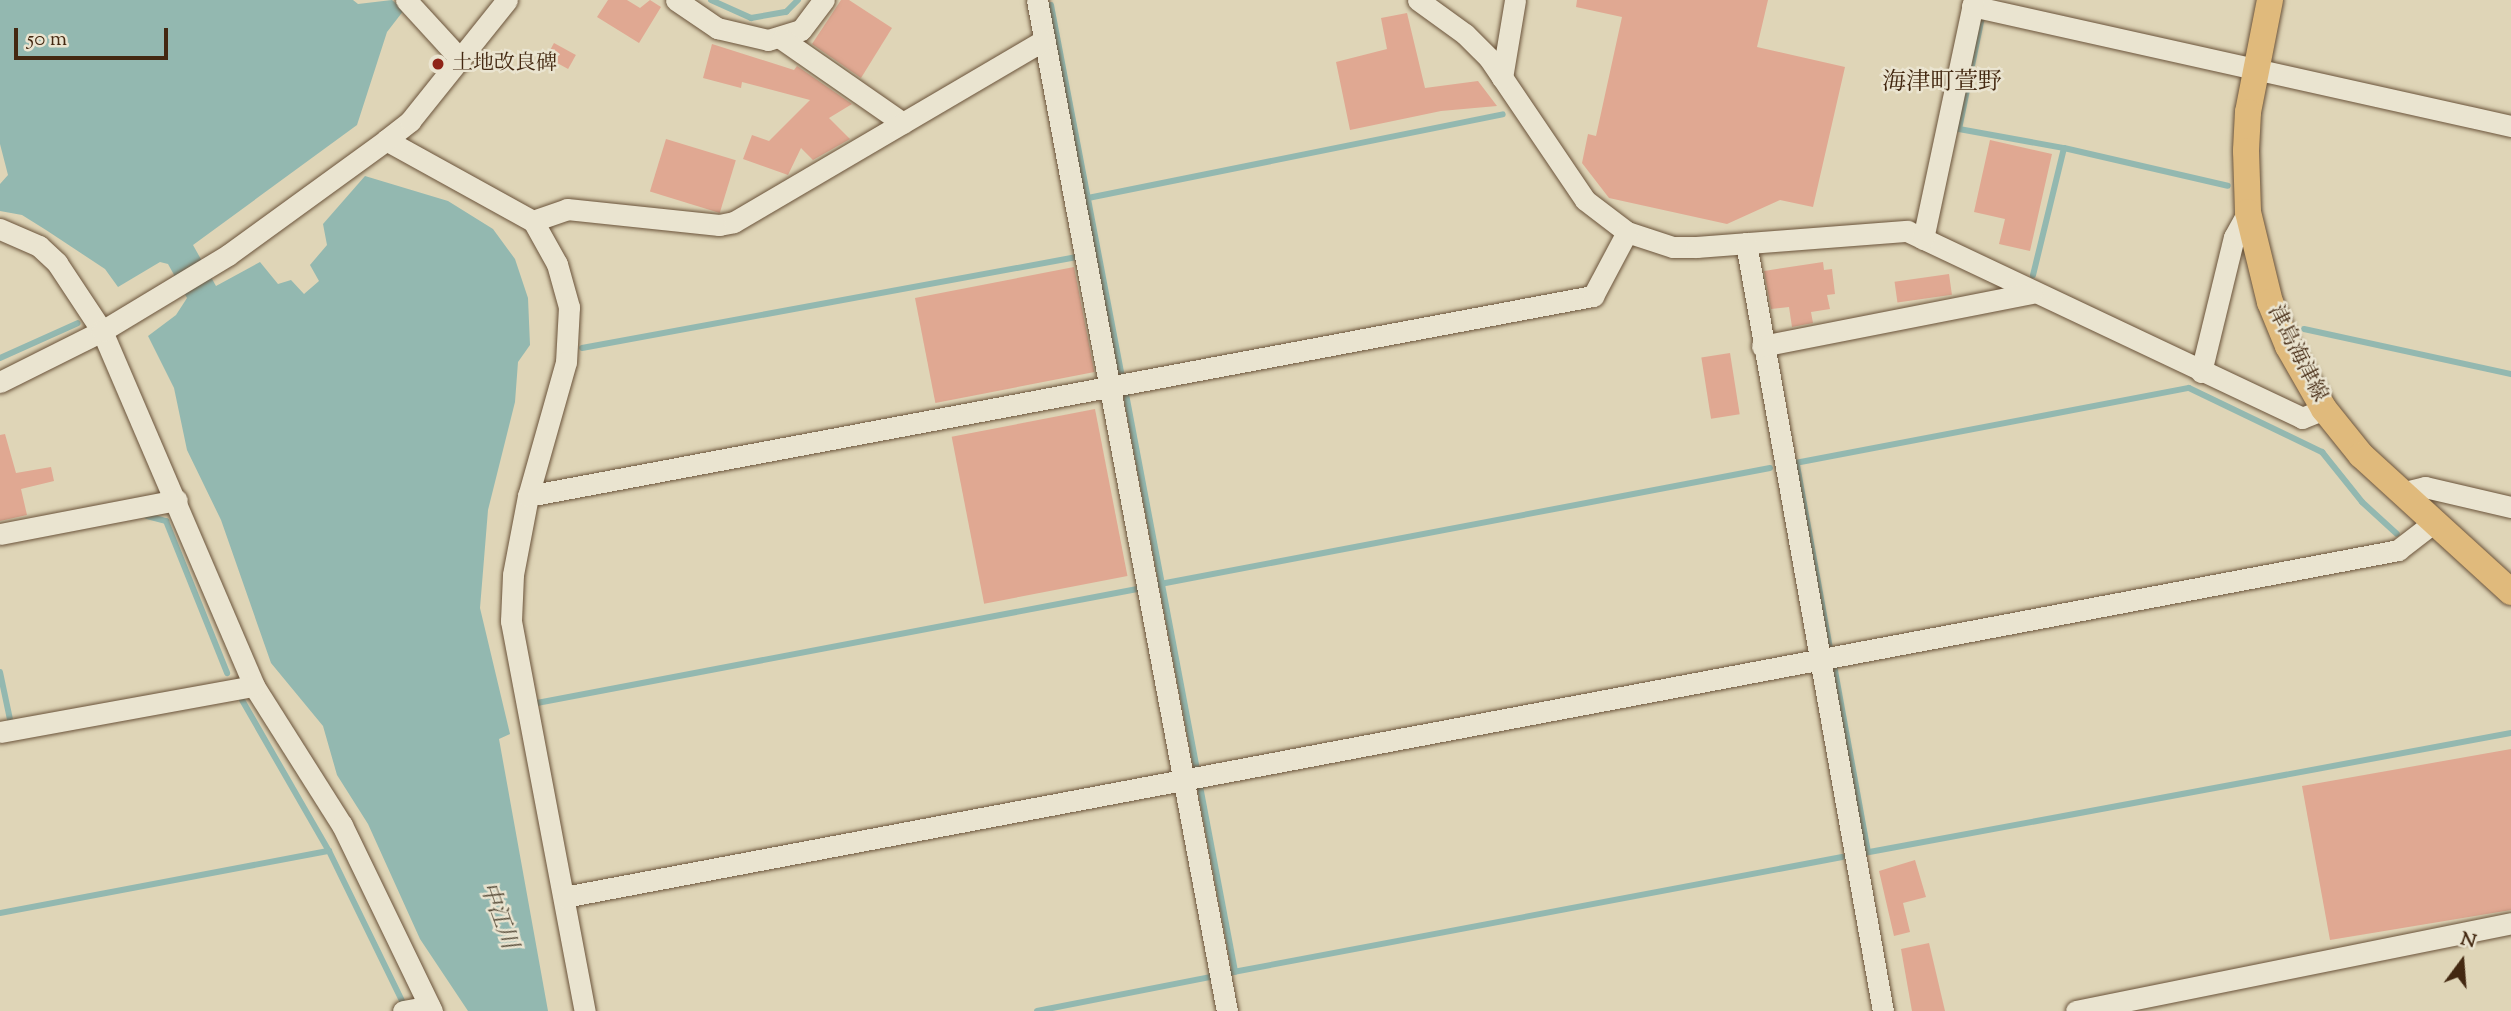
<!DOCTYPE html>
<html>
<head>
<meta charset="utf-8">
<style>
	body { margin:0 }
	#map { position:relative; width:2511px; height:1011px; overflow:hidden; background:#dfd5b7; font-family:"Sorts Mill Goudy","Noto Serif JP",serif }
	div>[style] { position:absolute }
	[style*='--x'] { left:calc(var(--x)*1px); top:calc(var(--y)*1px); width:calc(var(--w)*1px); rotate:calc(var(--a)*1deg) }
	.water>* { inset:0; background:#93b8b0 }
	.stream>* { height:6px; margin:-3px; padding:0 3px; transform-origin:3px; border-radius:3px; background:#93b8b0 }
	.building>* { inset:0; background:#e0a892; transform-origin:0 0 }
	.roads { filter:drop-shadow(0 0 2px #6a533a) drop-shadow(0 0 2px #6a533a) }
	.minor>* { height:21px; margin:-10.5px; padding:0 10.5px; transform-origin:10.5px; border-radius:10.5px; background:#eae4d0 }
	.major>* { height:26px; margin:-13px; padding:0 13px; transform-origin:13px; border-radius:13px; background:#e0ba7c }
	.dots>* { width:19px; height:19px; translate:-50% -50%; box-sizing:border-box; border:4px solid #eae4d0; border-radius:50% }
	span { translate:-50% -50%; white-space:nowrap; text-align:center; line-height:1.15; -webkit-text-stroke:5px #eae4d0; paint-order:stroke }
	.poi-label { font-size:21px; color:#432811 }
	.left { translate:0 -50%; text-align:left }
	.street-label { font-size:21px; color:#432811 }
	.water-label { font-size:23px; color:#574c39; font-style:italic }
	.quarter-label { font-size:24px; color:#432811 }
	.north { position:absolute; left:2427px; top:927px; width:70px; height:70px; -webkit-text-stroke:5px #eae4d0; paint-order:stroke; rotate:16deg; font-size:19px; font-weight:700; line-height:28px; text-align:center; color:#432811 }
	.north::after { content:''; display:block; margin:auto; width:24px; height:32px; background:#432811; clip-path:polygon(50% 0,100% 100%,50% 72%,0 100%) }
	.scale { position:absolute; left:14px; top:28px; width:154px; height:32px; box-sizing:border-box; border:4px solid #432811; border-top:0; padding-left:9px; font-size:21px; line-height:24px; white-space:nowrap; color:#432811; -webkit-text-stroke:5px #eae4d0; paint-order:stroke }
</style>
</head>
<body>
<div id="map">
	<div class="water">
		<i style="clip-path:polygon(0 0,353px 0,358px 4px,392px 0,404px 10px,387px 32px,357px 125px,193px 245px,216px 286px,260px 262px,278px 284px,291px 280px,304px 294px,319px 281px,310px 265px,327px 245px,323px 224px,365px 176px,448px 201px,493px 229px,515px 259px,528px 298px,530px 345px,518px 362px,515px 402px,488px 510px,480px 608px,510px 734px,499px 739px,548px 1011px,468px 1011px,420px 939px,368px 824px,337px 775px,323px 726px,271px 663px,221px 520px,187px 450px,174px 388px,148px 336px,176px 315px,187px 298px,168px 264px,160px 262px,118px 287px,105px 269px,46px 230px,22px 215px,0 211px,0 184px,8px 175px,0 144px)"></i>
	</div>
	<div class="stream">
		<i style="--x:711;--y:0;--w:44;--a:24.2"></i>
		<i style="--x:751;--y:18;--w:36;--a:-10"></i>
		<i style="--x:786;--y:12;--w:17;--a:-45"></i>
		<i style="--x:1051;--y:5;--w:378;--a:79.2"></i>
		<i style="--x:1982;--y:17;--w:114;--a:101.6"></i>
		<i style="--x:1959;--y:129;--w:107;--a:10.3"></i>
		<i style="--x:2064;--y:148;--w:131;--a:103.7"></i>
		<i style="--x:2064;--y:148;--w:168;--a:13"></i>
		<i style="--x:1088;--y:198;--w:423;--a:-11.4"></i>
		<i style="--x:2304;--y:329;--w:212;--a:12.3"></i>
		<i style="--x:582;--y:348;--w:503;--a:-10.42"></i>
		<i style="--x:0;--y:358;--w:85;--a:-24.2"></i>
		<i style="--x:1126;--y:394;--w:383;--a:79.3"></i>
		<i style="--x:1790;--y:464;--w:406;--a:-10.8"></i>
		<i style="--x:2189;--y:388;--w:148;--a:25.7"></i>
		<i style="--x:2322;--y:452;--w:64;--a:51.3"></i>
		<i style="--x:2362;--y:502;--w:47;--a:42.4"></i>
		<i style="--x:1797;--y:465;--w:186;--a:79.8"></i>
		<i style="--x:147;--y:516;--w:20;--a:15"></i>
		<i style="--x:166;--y:521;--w:164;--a:68.1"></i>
		<i style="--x:1155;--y:585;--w:626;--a:-10.77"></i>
		<i style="--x:1834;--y:665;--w:190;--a:79.7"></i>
		<i style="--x:0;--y:672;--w:53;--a:78.1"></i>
		<i style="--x:242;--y:700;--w:174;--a:60.1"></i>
		<i style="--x:329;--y:851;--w:171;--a:64"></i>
		<i style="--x:537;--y:703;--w:611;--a:-10.76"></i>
		<i style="--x:1200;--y:786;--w:189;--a:79.3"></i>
		<i style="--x:1864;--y:853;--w:658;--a:-10.51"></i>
		<i style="--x:0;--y:913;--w:335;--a:-10.7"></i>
		<i style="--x:1228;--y:973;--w:625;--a:-10.7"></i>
		<i style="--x:1037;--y:1011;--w:176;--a:-11.1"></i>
	</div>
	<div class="building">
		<i style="clip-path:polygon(608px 0,627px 0,640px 8px,650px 0,661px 7px,639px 43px,597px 17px)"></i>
		<i style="clip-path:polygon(841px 0,849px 0,892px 28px,861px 78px,812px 44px)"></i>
		<i style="clip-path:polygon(1577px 0,1768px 0,1757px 47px,1845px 67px,1813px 207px,1780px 200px,1727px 224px,1609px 198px,1582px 163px,1588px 134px,1596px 136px,1622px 17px,1576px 7px)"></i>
		<i style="clip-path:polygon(1407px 13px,1425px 88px,1478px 81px,1497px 106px,1441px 111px,1350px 130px,1336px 62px,1387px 49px,1381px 18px)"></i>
		<i style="left:554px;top:43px;width:25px;height:16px;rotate:29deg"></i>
		<i style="clip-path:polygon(712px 44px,794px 70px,797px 66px,852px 104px,829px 118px,850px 139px,813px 160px,801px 148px,788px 175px,743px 159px,752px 135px,769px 141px,810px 100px,742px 82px,741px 88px,703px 78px)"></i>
		<i style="left:666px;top:139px;width:73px;height:55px;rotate:17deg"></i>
		<i style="clip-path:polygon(1990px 140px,2052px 154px,2030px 251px,1999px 244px,2005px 219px,1974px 212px)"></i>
		<i style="clip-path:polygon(1823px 262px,1824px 270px,1832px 269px,1835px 294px,1827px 295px,1830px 309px,1811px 312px,1813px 323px,1792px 327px,1789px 307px,1771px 309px,1764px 271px)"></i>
		<i style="left:1074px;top:267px;width:107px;height:162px;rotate:79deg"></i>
		<i style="left:1949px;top:274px;width:21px;height:55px;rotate:82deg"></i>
		<i style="left:1730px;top:353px;width:62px;height:29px;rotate:81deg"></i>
		<i style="left:1095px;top:409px;width:170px;height:146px;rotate:79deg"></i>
		<i style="clip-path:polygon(5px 434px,16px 473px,51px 467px,54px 481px,21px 489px,27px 515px,0 521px,0 435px)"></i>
		<i style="clip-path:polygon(2511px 749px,2511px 910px,2330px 940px,2302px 786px)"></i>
		<i style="clip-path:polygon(1915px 860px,1926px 897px,1903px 903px,1910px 932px,1894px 936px,1879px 871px)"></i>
		<i style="clip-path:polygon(1929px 943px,1945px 1011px,1912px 1011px,1901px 949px)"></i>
	</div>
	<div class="roads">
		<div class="minor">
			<i style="--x:406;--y:0;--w:81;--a:47.5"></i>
			<i style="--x:676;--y:0;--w:50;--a:34.3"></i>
			<i style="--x:717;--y:28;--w:52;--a:13.2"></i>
			<i style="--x:768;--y:40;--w:34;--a:-17"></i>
			<i style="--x:801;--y:30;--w:38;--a:-53"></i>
			<i style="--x:1037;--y:0;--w:1029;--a:79.36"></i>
			<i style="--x:1418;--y:0;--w:58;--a:35.9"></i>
			<i style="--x:1465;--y:34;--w:34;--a:45"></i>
			<i style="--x:1489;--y:58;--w:171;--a:55.9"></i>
			<i style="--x:1585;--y:200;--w:53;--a:37.3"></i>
			<i style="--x:1627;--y:232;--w:48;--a:18.1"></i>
			<i style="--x:1673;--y:247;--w:24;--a:0"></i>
			<i style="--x:1697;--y:247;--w:211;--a:-4.4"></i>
			<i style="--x:1907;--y:231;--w:437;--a:25.3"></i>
			<i style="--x:2302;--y:418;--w:24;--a:-22"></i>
			<i style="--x:1972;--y:6;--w:552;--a:12.55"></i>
			<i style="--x:782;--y:39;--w:147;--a:34.8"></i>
			<i style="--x:1502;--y:78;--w:79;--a:-80.5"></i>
			<i style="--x:386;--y:140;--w:168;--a:28.9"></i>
			<i style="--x:533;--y:221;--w:49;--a:60.8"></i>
			<i style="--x:557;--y:264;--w:45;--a:74.4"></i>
			<i style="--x:569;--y:307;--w:55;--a:93.1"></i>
			<i style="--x:566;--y:362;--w:139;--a:105.8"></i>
			<i style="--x:528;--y:496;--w:80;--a:100.8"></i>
			<i style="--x:513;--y:575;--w:46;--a:92.5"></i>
			<i style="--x:511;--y:621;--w:397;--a:79.3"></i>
			<i style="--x:533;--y:221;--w:36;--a:-19"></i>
			<i style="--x:567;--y:209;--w:153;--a:6"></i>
			<i style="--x:719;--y:225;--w:15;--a:-11"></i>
			<i style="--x:734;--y:222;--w:358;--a:-30.4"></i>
			<i style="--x:0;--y:229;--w:43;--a:23.6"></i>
			<i style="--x:39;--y:246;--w:25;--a:43"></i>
			<i style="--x:57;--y:263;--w:82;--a:56.5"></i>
			<i style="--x:102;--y:331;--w:386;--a:66.8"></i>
			<i style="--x:254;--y:686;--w:165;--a:57.7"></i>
			<i style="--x:342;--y:825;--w:207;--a:64.2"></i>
			<i style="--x:1923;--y:239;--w:244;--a:-78"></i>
			<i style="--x:1746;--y:243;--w:780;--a:79.89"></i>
			<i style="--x:1762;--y:346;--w:275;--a:-11.1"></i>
			<i style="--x:2201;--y:372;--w:139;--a:-76.3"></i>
			<i style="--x:2234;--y:237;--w:29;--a:-61"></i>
			<i style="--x:0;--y:382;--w:114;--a:-26.6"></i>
			<i style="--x:102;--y:331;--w:147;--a:-31.1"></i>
			<i style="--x:228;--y:255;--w:195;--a:-36"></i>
			<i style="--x:386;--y:140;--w:31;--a:-38"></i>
			<i style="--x:410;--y:121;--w:155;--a:-51.3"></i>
			<i style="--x:2401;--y:493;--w:25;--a:-14"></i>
			<i style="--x:2425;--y:487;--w:88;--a:13.1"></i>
			<i style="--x:528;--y:496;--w:1084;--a:-10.64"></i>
			<i style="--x:1593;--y:296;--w:72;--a:-62"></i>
			<i style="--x:0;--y:534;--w:180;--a:-10.9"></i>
			<i style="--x:0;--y:732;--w:258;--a:-10.3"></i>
			<i style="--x:564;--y:897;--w:1867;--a:-10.71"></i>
			<i style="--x:2398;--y:550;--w:44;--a:-37.6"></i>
			<i style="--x:403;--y:1011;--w:27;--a:-10"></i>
			<i style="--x:2076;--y:1011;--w:444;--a:-11.4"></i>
		</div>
		<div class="major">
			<i style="--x:2270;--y:0;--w:114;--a:101.1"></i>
			<i style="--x:2248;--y:112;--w:39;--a:93"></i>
			<i style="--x:2246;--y:151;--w:61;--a:88.1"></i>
			<i style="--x:2248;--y:212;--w:93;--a:76.3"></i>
			<i style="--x:2270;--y:302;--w:48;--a:67.8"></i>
			<i style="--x:2288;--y:346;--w:73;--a:60.3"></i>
			<i style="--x:2324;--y:409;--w:59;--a:51.2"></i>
			<i style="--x:2361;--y:455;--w:203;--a:42.4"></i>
		</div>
	</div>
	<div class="dots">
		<i style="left:438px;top:64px;background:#8f2418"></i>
	</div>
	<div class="poi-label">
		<span class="left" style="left:452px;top:64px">土地改良碑</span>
	</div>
	<div class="street-label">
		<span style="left:2297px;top:354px;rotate:63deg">津島海津線</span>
	</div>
	<div class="water-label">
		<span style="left:497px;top:916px;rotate:70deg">中江川</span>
	</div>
	<div class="quarter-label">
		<span style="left:1942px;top:84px">海津町萱野</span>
	</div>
	<div class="north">N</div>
	<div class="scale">50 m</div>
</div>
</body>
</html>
